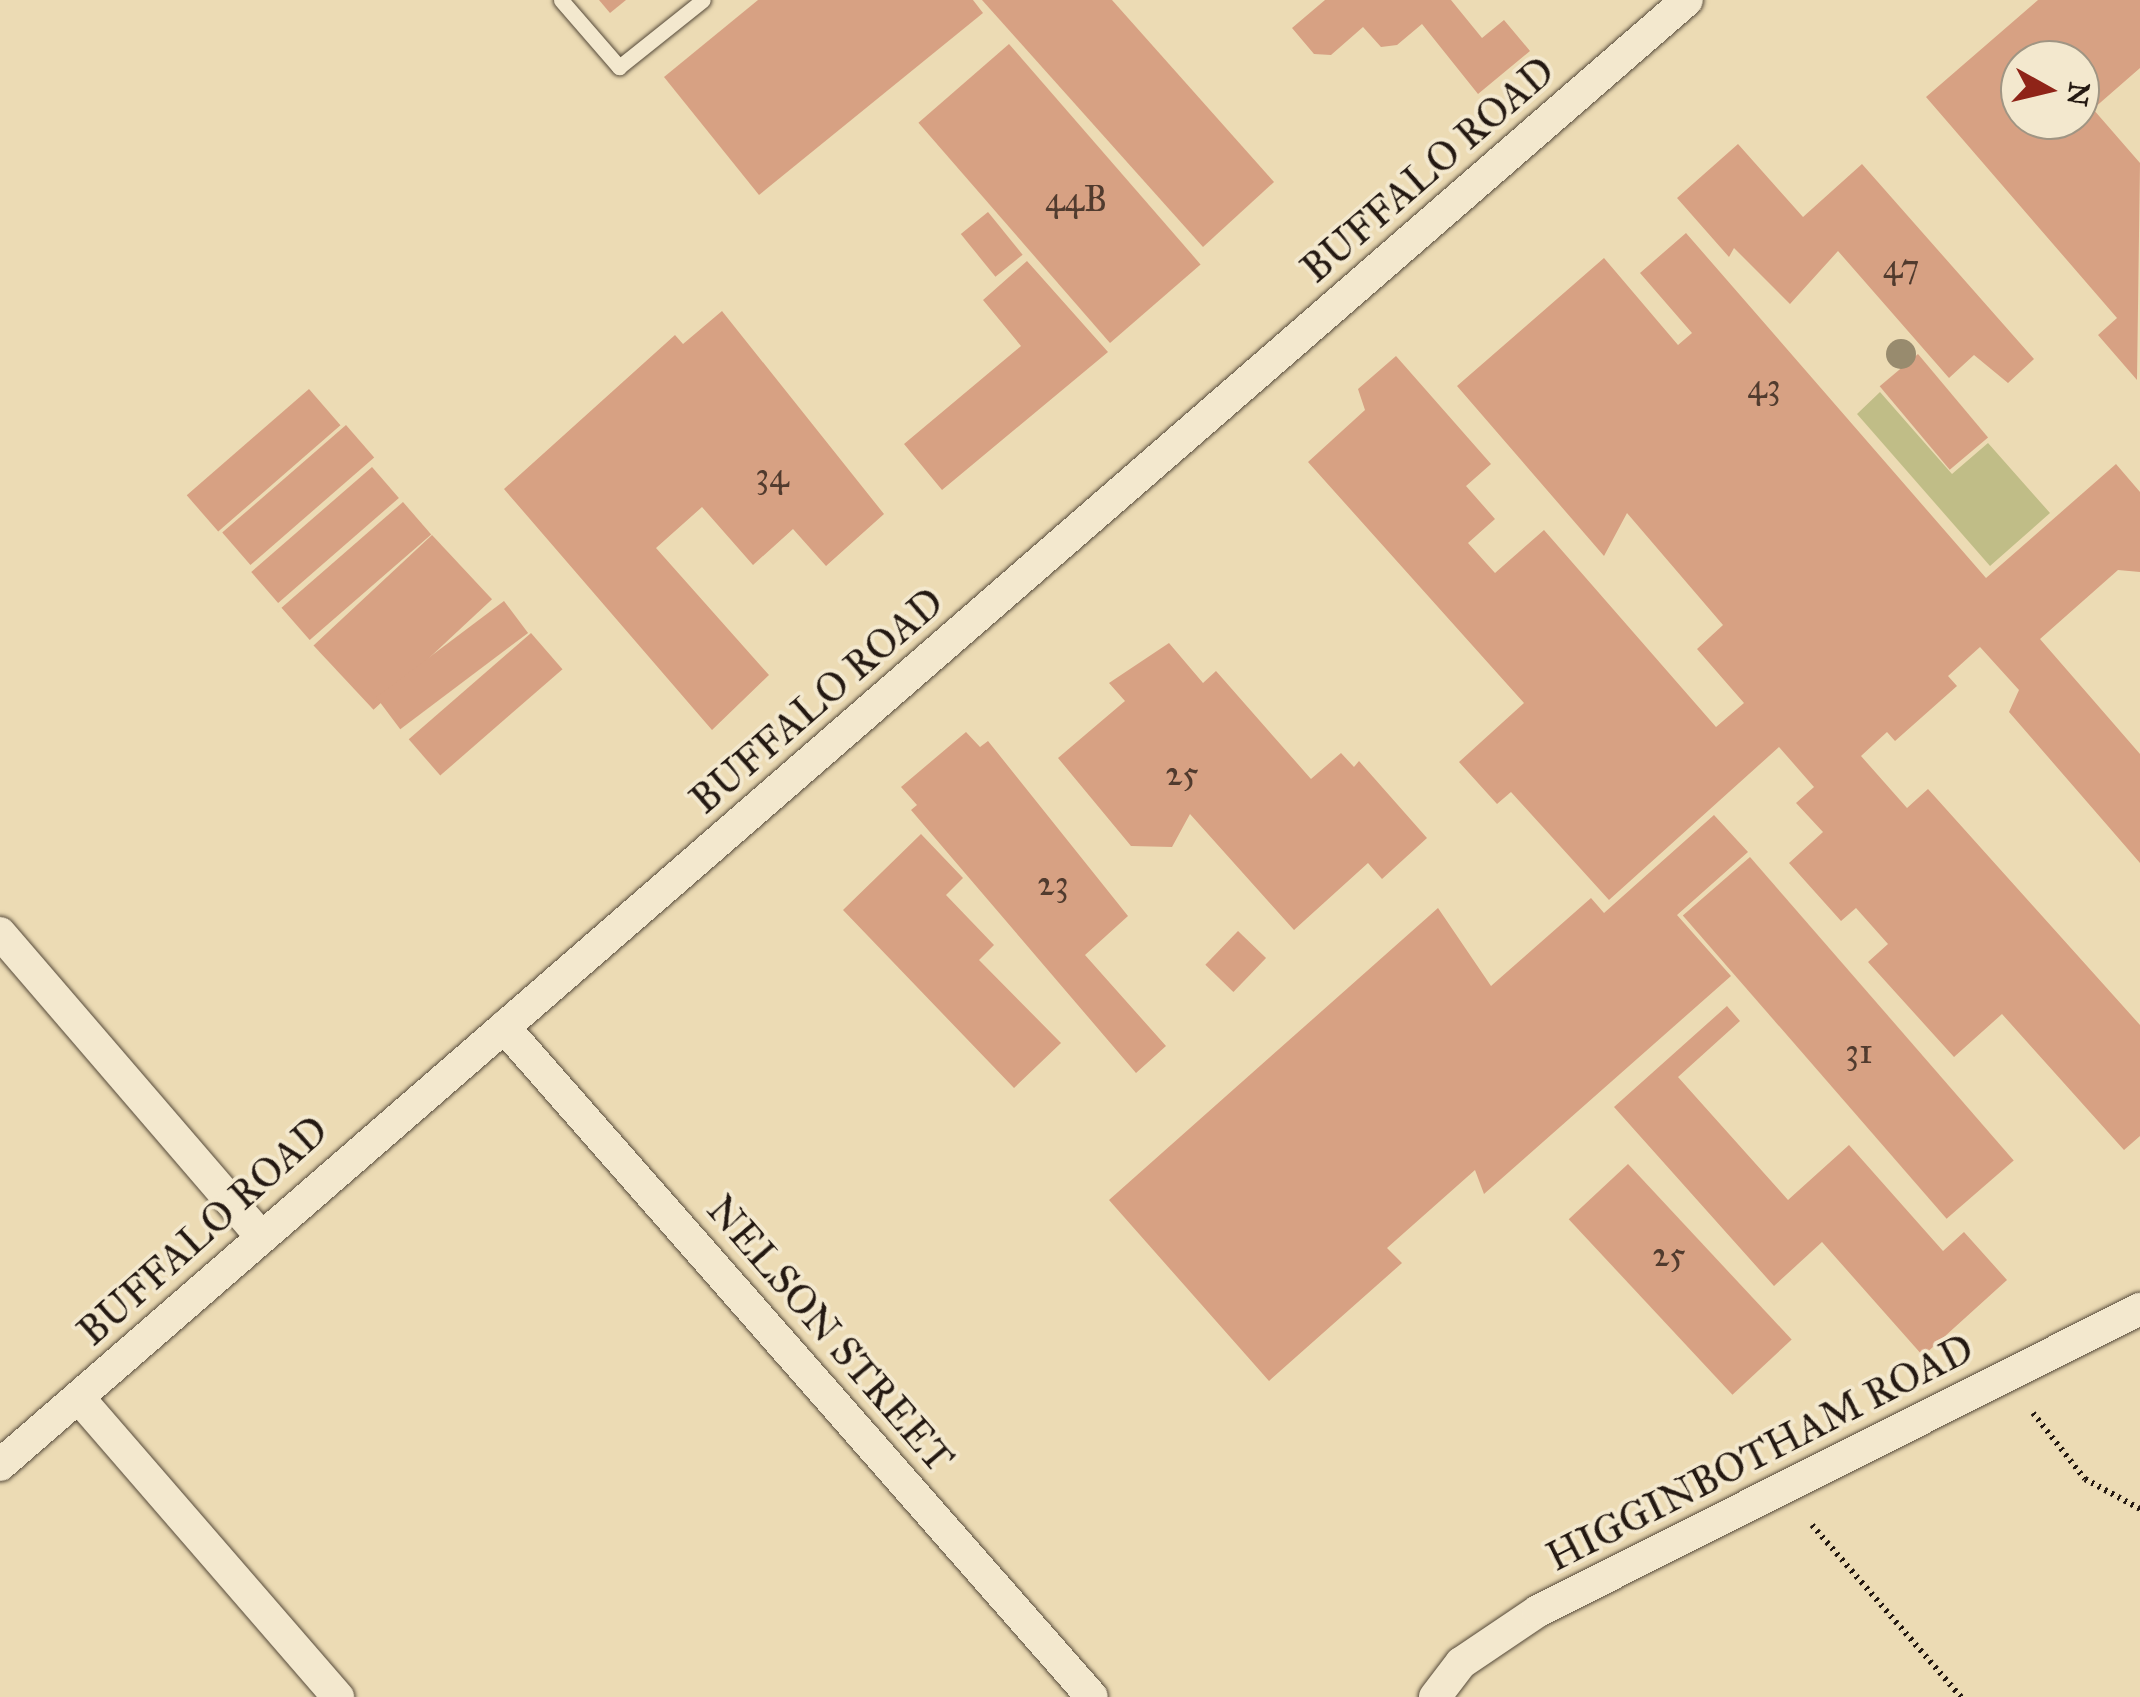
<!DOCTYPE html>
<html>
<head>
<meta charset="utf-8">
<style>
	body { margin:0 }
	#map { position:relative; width:2140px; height:1697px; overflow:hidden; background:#ecdbb4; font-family:"IM FELL Great Primer",serif }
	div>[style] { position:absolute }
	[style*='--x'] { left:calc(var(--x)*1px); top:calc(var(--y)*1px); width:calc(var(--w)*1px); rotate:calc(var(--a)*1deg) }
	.green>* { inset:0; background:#c0bd87 }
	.building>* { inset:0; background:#d7a183; transform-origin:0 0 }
	.path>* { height:6px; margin-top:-3px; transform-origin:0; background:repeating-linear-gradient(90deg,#241912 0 2.5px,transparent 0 7.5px) }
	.roads { filter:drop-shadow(0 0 2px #564a3a) drop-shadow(0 0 2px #564a3a) }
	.lane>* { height:15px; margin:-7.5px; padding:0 7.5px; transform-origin:7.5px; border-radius:7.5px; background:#f3e8ce }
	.street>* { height:32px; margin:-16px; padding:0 16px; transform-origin:16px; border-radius:16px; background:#f3e8ce }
	.trees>* { width:30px; height:30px; margin:-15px; border-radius:50%; background:#988b6e }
	span { translate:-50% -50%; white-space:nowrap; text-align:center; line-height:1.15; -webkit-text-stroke:8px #f3e8ce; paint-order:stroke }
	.number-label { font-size:35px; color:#513b2e }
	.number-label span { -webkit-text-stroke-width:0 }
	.street-label { font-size:40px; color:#241912 }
	.north { position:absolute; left:2000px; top:40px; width:100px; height:100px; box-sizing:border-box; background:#f3e8ce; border:2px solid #a09583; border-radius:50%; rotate:98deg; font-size:28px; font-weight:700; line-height:40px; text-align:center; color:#241912 }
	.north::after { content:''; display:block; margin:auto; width:35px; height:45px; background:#8f2418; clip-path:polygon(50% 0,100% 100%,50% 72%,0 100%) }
</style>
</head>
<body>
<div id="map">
	<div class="green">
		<i style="clip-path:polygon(1880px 392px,1952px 474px,1988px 443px,2050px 513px,1990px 566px,1857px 414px)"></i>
	</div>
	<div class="building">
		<i style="clip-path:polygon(599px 0,626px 0,610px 13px)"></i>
		<i style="clip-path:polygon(758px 0,973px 0,983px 13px,759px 195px,664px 77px)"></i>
		<i style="clip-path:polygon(982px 0,1112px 0,1274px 182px,1203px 247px)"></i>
		<i style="clip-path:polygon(1325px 0,1451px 0,1482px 38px,1504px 20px,1530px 51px,1478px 94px,1422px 24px,1397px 45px,1381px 47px,1363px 27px,1331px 55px,1314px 54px,1292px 28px)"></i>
		<i style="clip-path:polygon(evenodd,2038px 0,2140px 0,2140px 68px,2093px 109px,2140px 163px,2137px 380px,2098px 335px,2117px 318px,1926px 97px,2038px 0,2020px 60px,2080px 60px,2080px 120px,2020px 120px,2020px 60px)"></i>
		<i style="left:1009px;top:44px;width:292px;height:120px;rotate:49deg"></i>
		<i style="clip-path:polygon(1738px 144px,1803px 217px,1862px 164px,2034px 359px,2008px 383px,1974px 355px,1949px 378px,1838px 251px,1790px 304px,1734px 248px,1729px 257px,1677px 198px)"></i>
		<i style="left:988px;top:212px;width:55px;height:35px;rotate:51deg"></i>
		<i style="clip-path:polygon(1686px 233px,1986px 578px,2116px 464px,2140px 492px,2140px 572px,2118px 570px,2040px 639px,2140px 754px,2140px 863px,2009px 712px,2019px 690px,1980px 647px,1948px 676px,1957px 686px,1895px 741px,1887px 732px,1861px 756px,1907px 808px,1928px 789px,2140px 1025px,2140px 1136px,2124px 1150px,2002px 1014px,1954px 1057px,1868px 962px,1888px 944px,1856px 908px,1841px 921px,1789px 863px,1823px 832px,1796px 803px,1814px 787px,1779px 747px,1609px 900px,1511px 792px,1497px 804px,1459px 762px,1524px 703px,1308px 462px,1365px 410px,1358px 389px,1396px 356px,1491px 464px,1466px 486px,1495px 519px,1468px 543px,1495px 573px,1544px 530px,1716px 727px,1744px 703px,1697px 649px,1723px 625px,1627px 513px,1604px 556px,1457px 386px,1604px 258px,1678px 345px,1692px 333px,1640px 273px)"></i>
		<i style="clip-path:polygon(1027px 261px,1108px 352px,942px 490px,904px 444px,1021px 346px,983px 300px)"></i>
		<i style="clip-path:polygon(722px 311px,884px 514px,826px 566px,793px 529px,753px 565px,702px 507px,656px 548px,769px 675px,712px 730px,504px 489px,675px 335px,683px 344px)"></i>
		<i style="left:1918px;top:354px;width:109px;height:50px;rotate:50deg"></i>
		<i style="left:309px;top:389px;width:48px;height:162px;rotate:49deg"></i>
		<i style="left:346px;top:425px;width:43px;height:164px;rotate:49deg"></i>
		<i style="left:372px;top:467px;width:41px;height:160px;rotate:49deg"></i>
		<i style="left:403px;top:502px;width:43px;height:161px;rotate:49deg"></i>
		<i style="left:432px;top:535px;width:88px;height:162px;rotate:47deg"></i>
		<i style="left:504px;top:601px;width:40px;height:160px;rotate:53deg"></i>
		<i style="left:531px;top:633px;width:48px;height:162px;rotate:49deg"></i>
		<i style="clip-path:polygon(1169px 643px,1203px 683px,1216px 671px,1311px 779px,1341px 753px,1354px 767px,1359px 761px,1427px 838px,1382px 879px,1368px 863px,1294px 930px,1190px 814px,1172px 847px,1131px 846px,1058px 758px,1125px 701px,1109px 683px)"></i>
		<i style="clip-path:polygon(966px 732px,980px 747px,988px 741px,1128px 916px,1085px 955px,1166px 1046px,1136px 1073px,911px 810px,917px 805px,901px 787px)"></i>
		<i style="clip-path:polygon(1714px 815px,1748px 852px,1677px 915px,1731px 976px,1484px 1194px,1475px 1170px,1387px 1248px,1402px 1263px,1269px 1381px,1109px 1200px,1438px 908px,1491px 986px,1591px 898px,1604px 913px)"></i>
		<i style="clip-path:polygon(921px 834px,963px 878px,946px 895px,994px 945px,979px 960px,1061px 1043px,1014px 1088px,843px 910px)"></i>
		<i style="left:1750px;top:857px;width:402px;height:89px;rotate:49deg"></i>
		<i style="left:1238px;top:931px;width:39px;height:47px;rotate:44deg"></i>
		<i style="clip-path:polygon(1727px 1006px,1740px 1021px,1678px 1077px,1788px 1200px,1849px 1145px,1943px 1251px,1964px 1232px,2007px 1280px,1923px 1356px,1822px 1242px,1774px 1286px,1614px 1107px)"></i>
		<i style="left:1628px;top:1164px;width:240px;height:81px;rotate:47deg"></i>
	</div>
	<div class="path">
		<i style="--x:2033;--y:1413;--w:84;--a:51.8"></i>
		<i style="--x:2085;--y:1479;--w:63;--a:28.6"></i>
		<i style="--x:1812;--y:1525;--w:228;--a:49.1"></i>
	</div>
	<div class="roads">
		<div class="lane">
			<i style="--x:561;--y:0;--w:89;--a:49.1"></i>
			<i style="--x:619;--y:67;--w:107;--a:-38.6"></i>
		</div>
		<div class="street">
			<i style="--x:0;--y:933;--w:396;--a:49.3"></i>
			<i style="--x:504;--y:1027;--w:891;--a:48.73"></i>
			<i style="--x:79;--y:1398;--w:396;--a:49.1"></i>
			<i style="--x:0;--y:1465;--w:2234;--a:-40.97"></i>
			<i style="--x:1435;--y:1697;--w:43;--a:-52.6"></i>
			<i style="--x:1461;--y:1663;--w:93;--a:-34"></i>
			<i style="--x:1538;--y:1611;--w:674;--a:-26.64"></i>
		</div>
	</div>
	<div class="trees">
		<i style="left:1901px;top:354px"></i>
	</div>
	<div class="number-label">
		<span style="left:1076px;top:200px">44B</span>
		<span style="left:1901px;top:267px">47</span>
		<span style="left:1764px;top:387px">43</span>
		<span style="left:772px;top:476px">34</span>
		<span style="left:1182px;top:774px">25</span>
		<span style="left:1053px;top:884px">23</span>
		<span style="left:1859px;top:1052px">31</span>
		<span style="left:1669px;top:1255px">25</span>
	</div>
	<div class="street-label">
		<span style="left:1428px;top:170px;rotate:-41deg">BUFFALO ROAD</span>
		<span style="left:817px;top:701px;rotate:-41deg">BUFFALO ROAD</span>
		<span style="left:203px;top:1231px;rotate:-42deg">BUFFALO ROAD</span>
		<span style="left:830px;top:1334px;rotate:49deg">NELSON STREET</span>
		<span style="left:1760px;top:1453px;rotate:-27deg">HIGGINBOTHAM ROAD</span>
	</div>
	<div class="north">N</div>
</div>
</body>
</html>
